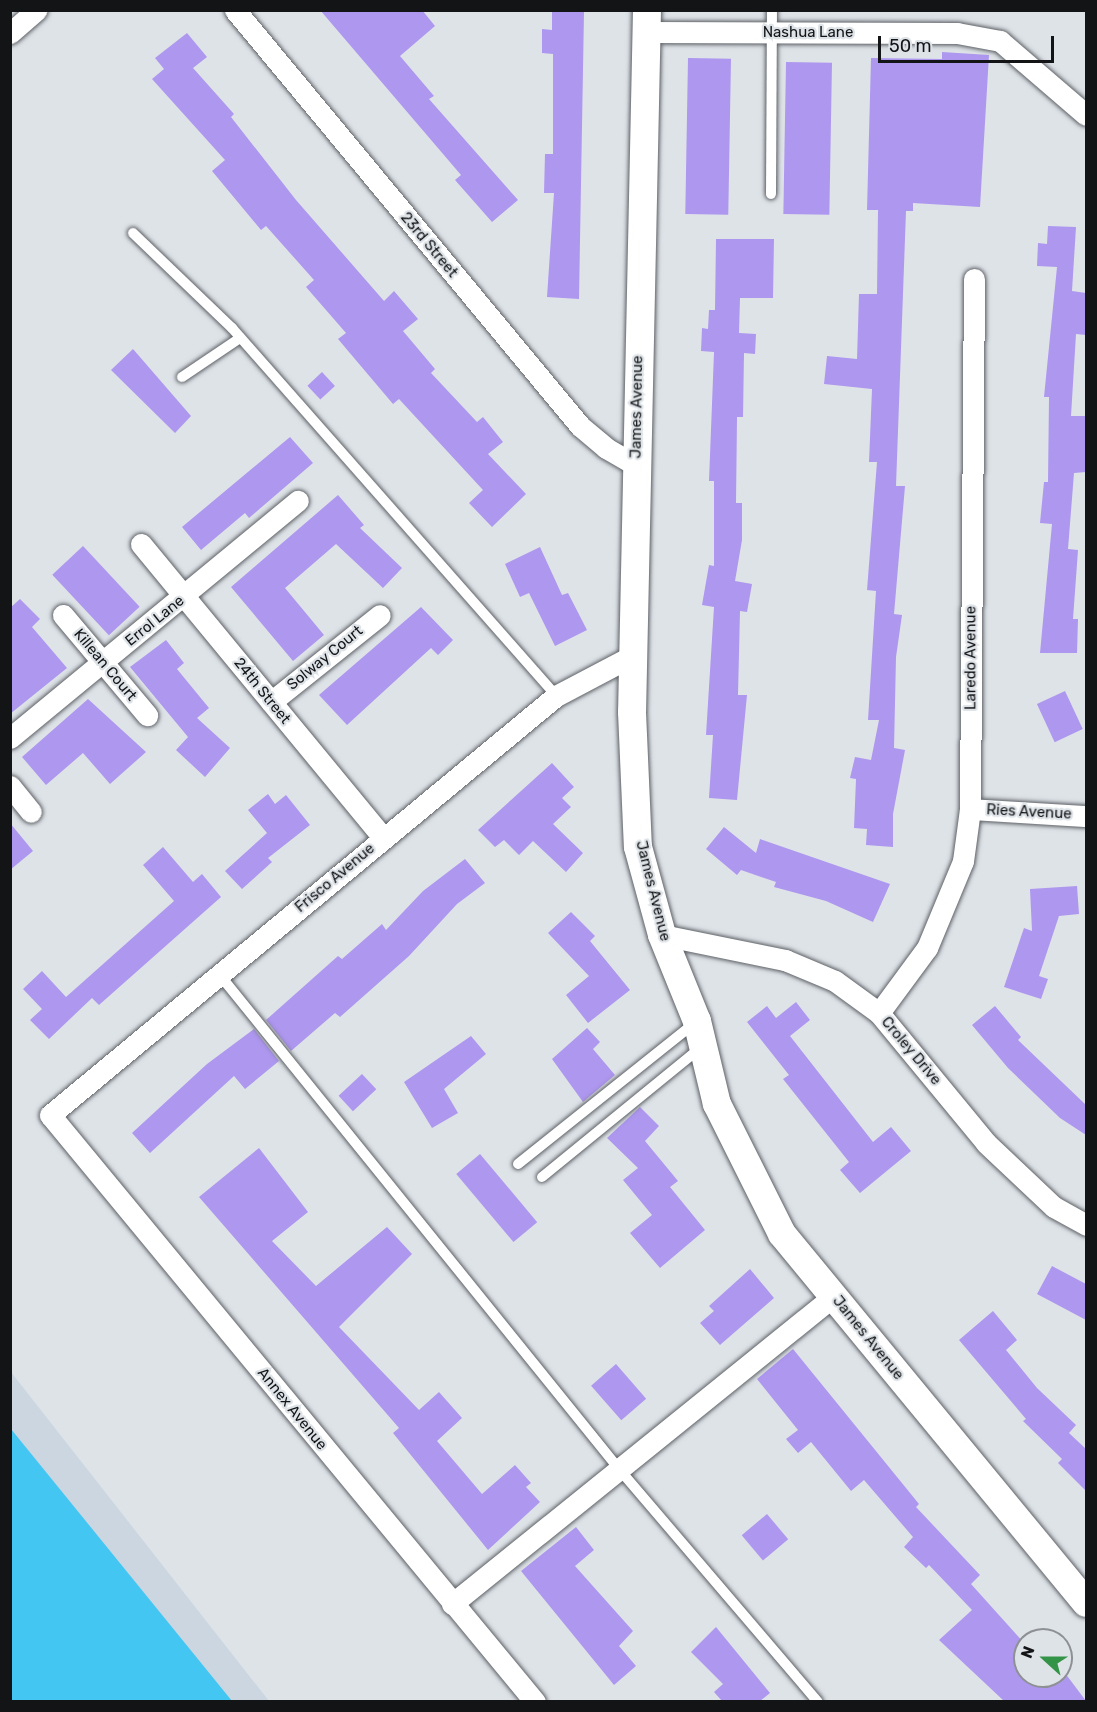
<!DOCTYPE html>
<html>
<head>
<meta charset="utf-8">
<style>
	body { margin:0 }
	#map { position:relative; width:1097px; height:1712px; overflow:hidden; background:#dee3e8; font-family:Rubik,sans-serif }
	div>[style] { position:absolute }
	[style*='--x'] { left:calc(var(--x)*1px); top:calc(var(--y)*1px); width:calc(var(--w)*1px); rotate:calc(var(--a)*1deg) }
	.built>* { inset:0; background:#ccd6e1 }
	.water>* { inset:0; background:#44c6f2 }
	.building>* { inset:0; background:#ae97ef; transform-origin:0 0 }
	.roads { filter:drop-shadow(0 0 2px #5d6166) drop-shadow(0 0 2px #5d6166) }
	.lane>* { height:10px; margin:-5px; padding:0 5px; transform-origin:5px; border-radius:5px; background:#fff }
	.street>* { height:21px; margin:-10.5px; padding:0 10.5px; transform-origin:10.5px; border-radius:10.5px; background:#fff }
	.secondary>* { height:28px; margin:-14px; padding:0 14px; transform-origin:14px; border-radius:14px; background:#fff }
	span { translate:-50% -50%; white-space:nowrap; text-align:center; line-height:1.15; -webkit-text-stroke:4.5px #dee3e8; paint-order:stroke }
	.street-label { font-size:15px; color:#131416 }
	.frame { position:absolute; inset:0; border:12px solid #131416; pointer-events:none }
	.north { position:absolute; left:1013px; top:1628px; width:60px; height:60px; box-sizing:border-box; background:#dee3e8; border:2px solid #8d9094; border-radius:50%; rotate:291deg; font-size:16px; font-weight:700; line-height:24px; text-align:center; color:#131416 }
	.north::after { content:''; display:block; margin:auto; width:21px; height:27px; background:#339346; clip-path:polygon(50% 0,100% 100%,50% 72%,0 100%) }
	.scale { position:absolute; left:878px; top:36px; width:176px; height:27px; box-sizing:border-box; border:3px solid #131416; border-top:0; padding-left:8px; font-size:18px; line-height:21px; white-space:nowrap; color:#131416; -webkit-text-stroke:4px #dee3e8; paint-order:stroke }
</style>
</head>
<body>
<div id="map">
	<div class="built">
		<i style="clip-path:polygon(11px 1372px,269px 1701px,11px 1701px)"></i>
	</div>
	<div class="water">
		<i style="clip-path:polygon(10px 1429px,11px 1429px,232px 1701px,11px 1701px)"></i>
	</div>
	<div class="building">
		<i style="clip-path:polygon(320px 10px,422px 10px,435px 26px,400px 56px,434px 96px,429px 99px,518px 200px,492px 222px,455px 180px,461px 175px)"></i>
		<i style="clip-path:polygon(552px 12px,584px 12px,579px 299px,547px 297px,554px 193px,544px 193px,545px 154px,553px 154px,553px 54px,542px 53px,542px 29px,552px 30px)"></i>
		<i style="clip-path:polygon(187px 33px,207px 57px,193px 68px,234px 114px,231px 117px,296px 200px,384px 301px,394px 291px,418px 319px,403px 331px,435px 369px,431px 373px,477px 422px,483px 417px,503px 442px,488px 454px,526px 494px,492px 527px,469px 503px,483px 490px,399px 399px,393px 404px,338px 339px,346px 333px,306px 287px,314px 280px,266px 226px,261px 230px,212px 171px,225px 160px,152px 79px,164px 69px,155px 58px)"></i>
		<i style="clip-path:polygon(942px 52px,989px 55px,980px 207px,913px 203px,913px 211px,906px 211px,896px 486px,905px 486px,894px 614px,902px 615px,896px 657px,894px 748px,905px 750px,893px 814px,893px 847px,866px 845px,867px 829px,854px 828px,856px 779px,850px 778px,855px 757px,871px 760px,879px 720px,868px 720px,876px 591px,867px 590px,877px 462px,869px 462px,872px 389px,824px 384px,827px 356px,857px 359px,859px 294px,877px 294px,878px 210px,867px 210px,871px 58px,942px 59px)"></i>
		<i style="left:688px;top:58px;width:43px;height:156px;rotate:1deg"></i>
		<i style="left:786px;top:62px;width:46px;height:152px;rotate:1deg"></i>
		<i style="clip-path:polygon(1048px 226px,1076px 227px,1072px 291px,1086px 293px,1086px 335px,1076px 334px,1071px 416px,1086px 416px,1086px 472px,1074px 473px,1068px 549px,1078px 550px,1073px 619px,1078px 619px,1077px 653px,1040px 653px,1052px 524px,1040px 523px,1044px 482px,1048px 482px,1049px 397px,1044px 397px,1057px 267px,1037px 266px,1038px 243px,1047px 244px)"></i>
		<i style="clip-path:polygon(716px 239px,774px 239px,773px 298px,740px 298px,739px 333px,756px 334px,755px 354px,744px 353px,743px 417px,737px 417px,736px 503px,742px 503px,742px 540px,735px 581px,752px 584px,747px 612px,740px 611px,738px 695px,747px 695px,737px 800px,709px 798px,713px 735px,706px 735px,714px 607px,702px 605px,709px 565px,714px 566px,714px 481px,709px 481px,714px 352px,701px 351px,702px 328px,708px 329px,709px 310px,715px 310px)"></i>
		<i style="clip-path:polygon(133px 349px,191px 416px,175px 433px,111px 370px)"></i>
		<i style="left:322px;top:372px;width:19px;height:20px;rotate:47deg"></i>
		<i style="clip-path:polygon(290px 437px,313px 463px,249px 518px,245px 513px,201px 550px,182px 527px)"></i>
		<i style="clip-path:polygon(338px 495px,364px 525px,360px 528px,402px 568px,383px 588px,336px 544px,285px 588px,324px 635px,293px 661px,231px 587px)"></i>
		<i style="left:83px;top:546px;width:83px;height:42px;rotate:47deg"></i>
		<i style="clip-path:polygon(540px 547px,562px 595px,568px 593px,587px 630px,555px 646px,529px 593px,520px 597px,505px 564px)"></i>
		<i style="clip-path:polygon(20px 599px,40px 619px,32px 627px,67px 668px,10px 714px,10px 608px)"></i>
		<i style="clip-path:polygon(421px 607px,453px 640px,438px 655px,431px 648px,347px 725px,319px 695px)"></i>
		<i style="clip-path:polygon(166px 640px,184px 663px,177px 669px,209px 708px,197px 718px,230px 748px,205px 777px,176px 750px,188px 737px,130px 667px)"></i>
		<i style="left:1065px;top:691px;width:42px;height:31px;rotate:65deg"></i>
		<i style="clip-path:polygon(88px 699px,146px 752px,110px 784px,83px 753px,46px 785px,22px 757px)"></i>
		<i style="clip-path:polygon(552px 763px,574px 787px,562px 798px,571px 807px,553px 824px,583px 853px,566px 872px,533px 841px,519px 855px,504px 840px,495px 847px,478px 830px)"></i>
		<i style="clip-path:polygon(268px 794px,275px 804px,286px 795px,310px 825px,268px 858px,272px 862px,242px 889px,225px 871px,267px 833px,248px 810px)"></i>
		<i style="clip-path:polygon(10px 823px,33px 851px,10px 870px)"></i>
		<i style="clip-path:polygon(724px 827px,756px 853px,760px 839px,890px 884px,873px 922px,826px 901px,774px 887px,776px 882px,741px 870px,737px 875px,706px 849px)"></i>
		<i style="clip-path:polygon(163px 847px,193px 882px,202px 874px,221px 897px,99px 1005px,92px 998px,49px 1039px,30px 1020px,42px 1009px,23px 989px,42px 971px,66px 997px,174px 901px,143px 865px)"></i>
		<i style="clip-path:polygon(465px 859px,485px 883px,457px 904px,409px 956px,340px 1017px,335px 1013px,291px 1051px,266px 1020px,338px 956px,342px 959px,382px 924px,386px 930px,423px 891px)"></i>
		<i style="clip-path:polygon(1077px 886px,1079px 914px,1059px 916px,1039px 976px,1048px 979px,1041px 999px,1004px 987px,1024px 928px,1032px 931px,1030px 889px)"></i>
		<i style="clip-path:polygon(571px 912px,595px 936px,590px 941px,630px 990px,588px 1023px,566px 995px,589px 976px,548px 933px)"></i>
		<i style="clip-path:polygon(796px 1002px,810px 1020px,790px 1036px,873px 1142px,891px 1127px,911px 1151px,860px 1193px,840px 1170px,849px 1162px,783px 1079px,789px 1075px,747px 1022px,767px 1006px,776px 1018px)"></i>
		<i style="clip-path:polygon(995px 1006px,1021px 1037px,1018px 1040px,1086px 1105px,1086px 1135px,1060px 1118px,1008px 1068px,972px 1025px)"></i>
		<i style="clip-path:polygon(587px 1028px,600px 1042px,593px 1049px,615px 1075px,583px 1102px,552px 1059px)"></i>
		<i style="clip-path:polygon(254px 1029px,279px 1061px,245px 1089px,234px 1076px,150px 1153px,132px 1133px,207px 1064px)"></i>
		<i style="clip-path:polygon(471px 1036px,486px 1054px,444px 1089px,458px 1113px,432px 1128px,404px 1082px)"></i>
		<i style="left:362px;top:1074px;width:21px;height:32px;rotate:47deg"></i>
		<i style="clip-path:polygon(640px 1107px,659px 1126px,645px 1141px,678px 1181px,670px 1187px,705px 1230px,660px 1268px,630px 1233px,652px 1215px,623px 1180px,638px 1168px,607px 1138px)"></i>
		<i style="clip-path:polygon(259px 1148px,308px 1212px,272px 1241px,316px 1286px,387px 1227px,412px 1254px,339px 1327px,419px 1410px,439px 1392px,462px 1418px,437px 1441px,482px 1494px,515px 1465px,531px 1483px,526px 1487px,540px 1502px,488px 1550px,393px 1433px,399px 1428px,199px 1197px)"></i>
		<i style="left:480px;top:1154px;width:89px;height:31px;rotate:50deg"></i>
		<i style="clip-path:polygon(1052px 1266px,1086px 1284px,1086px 1320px,1037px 1294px)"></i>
		<i style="clip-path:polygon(750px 1269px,774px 1298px,720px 1345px,700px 1323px,714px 1311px,709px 1306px)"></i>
		<i style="clip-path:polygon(993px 1311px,1017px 1340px,1006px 1350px,1037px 1388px,1076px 1425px,1069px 1433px,1086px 1449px,1086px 1491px,1058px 1463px,1062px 1459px,1023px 1421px,1026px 1419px,959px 1340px)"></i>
		<i style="clip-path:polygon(793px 1349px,919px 1504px,916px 1507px,980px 1575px,971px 1584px,1025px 1644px,1025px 1676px,1061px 1676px,1062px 1669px,1086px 1701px,1004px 1701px,939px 1640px,972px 1610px,929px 1565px,926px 1568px,904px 1547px,913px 1537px,864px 1480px,851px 1491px,811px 1442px,798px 1453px,786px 1439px,798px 1430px,757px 1379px)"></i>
		<i style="left:616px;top:1364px;width:46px;height:33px;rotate:49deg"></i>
		<i style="left:767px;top:1514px;width:33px;height:33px;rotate:50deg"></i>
		<i style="clip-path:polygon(576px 1527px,594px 1550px,575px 1566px,633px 1631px,619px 1646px,636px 1666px,614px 1685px,521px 1571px)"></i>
		<i style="clip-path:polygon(716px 1627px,770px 1693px,760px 1701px,722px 1701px,714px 1692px,723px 1684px,691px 1652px)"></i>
	</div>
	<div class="roads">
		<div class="lane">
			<i style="--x:771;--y:194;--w:184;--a:-89.7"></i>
			<i style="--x:133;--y:233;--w:137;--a:43.8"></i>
			<i style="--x:232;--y:328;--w:490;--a:48.6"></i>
			<i style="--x:182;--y:377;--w:70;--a:-33.9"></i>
			<i style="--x:219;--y:974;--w:636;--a:51.06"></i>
			<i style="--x:619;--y:1469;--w:306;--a:49.5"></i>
			<i style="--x:518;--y:1164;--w:228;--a:-38.6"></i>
			<i style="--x:542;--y:1177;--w:204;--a:-39.2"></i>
		</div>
		<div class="street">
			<i style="--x:235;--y:10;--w:540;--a:50.33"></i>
			<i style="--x:580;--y:426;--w:34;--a:40"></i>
			<i style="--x:606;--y:448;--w:34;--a:30"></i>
			<i style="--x:647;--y:32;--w:310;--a:0.2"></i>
			<i style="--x:957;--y:33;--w:44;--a:10.5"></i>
			<i style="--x:1000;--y:41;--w:113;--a:40.7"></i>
			<i style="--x:10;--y:33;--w:35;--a:-41"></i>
			<i style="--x:141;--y:544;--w:381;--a:50.5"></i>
			<i style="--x:63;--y:615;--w:131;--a:50"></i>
			<i style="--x:271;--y:702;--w:139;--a:-38.6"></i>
			<i style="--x:10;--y:738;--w:373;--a:-39.5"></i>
			<i style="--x:10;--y:786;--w:33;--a:51"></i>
			<i style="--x:970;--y:809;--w:116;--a:3.5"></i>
			<i style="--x:662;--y:935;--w:126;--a:11.5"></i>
			<i style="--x:785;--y:960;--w:54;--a:22.8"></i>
			<i style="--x:835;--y:981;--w:54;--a:36"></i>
			<i style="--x:879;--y:1013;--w:168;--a:50.5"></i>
			<i style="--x:986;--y:1143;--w:93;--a:43.3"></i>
			<i style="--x:1054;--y:1207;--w:37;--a:29"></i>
			<i style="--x:879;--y:1013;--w:81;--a:-53.6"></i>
			<i style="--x:927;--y:948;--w:94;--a:-67.5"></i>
			<i style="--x:963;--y:861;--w:52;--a:-82.3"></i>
			<i style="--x:970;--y:809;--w:530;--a:-89.57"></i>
			<i style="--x:452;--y:1604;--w:491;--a:-38.9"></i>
			<i style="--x:535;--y:1702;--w:761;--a:-129.56"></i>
			<i style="--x:50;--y:1115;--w:657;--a:-39.63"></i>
			<i style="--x:556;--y:696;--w:86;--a:-27.8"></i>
		</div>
		<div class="secondary">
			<i style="--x:647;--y:10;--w:702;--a:91.22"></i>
			<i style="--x:632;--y:712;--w:135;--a:87.5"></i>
			<i style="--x:638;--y:847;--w:91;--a:74.7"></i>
			<i style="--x:662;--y:935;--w:93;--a:67.9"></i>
			<i style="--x:697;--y:1021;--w:85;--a:76.5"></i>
			<i style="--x:717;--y:1104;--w:145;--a:63.4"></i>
			<i style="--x:782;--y:1234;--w:478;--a:50.5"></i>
		</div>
	</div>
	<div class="street-label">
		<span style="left:808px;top:33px">Nashua Lane</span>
		<span style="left:429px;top:245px;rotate:50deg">23rd Street</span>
		<span style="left:637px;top:407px;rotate:-89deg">James Avenue</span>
		<span style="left:155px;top:621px;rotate:-39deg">Errol Lane</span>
		<span style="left:325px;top:658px;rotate:-39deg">Solway Court</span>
		<span style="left:971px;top:658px;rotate:-90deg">Laredo Avenue</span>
		<span style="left:105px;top:665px;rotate:50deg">Killean Court</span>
		<span style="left:262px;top:691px;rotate:51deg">24th Street</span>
		<span style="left:1029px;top:812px;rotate:3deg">Ries Avenue</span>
		<span style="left:335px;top:878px;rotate:-40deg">Frisco Avenue</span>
		<span style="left:653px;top:891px;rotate:76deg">James Avenue</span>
		<span style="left:911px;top:1051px;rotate:50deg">Croley Drive</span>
		<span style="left:868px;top:1338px;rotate:51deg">James Avenue</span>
		<span style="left:292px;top:1409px;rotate:51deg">Annex Avenue</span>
	</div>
	<div class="frame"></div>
	<div class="north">N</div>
	<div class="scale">50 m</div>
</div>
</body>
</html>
